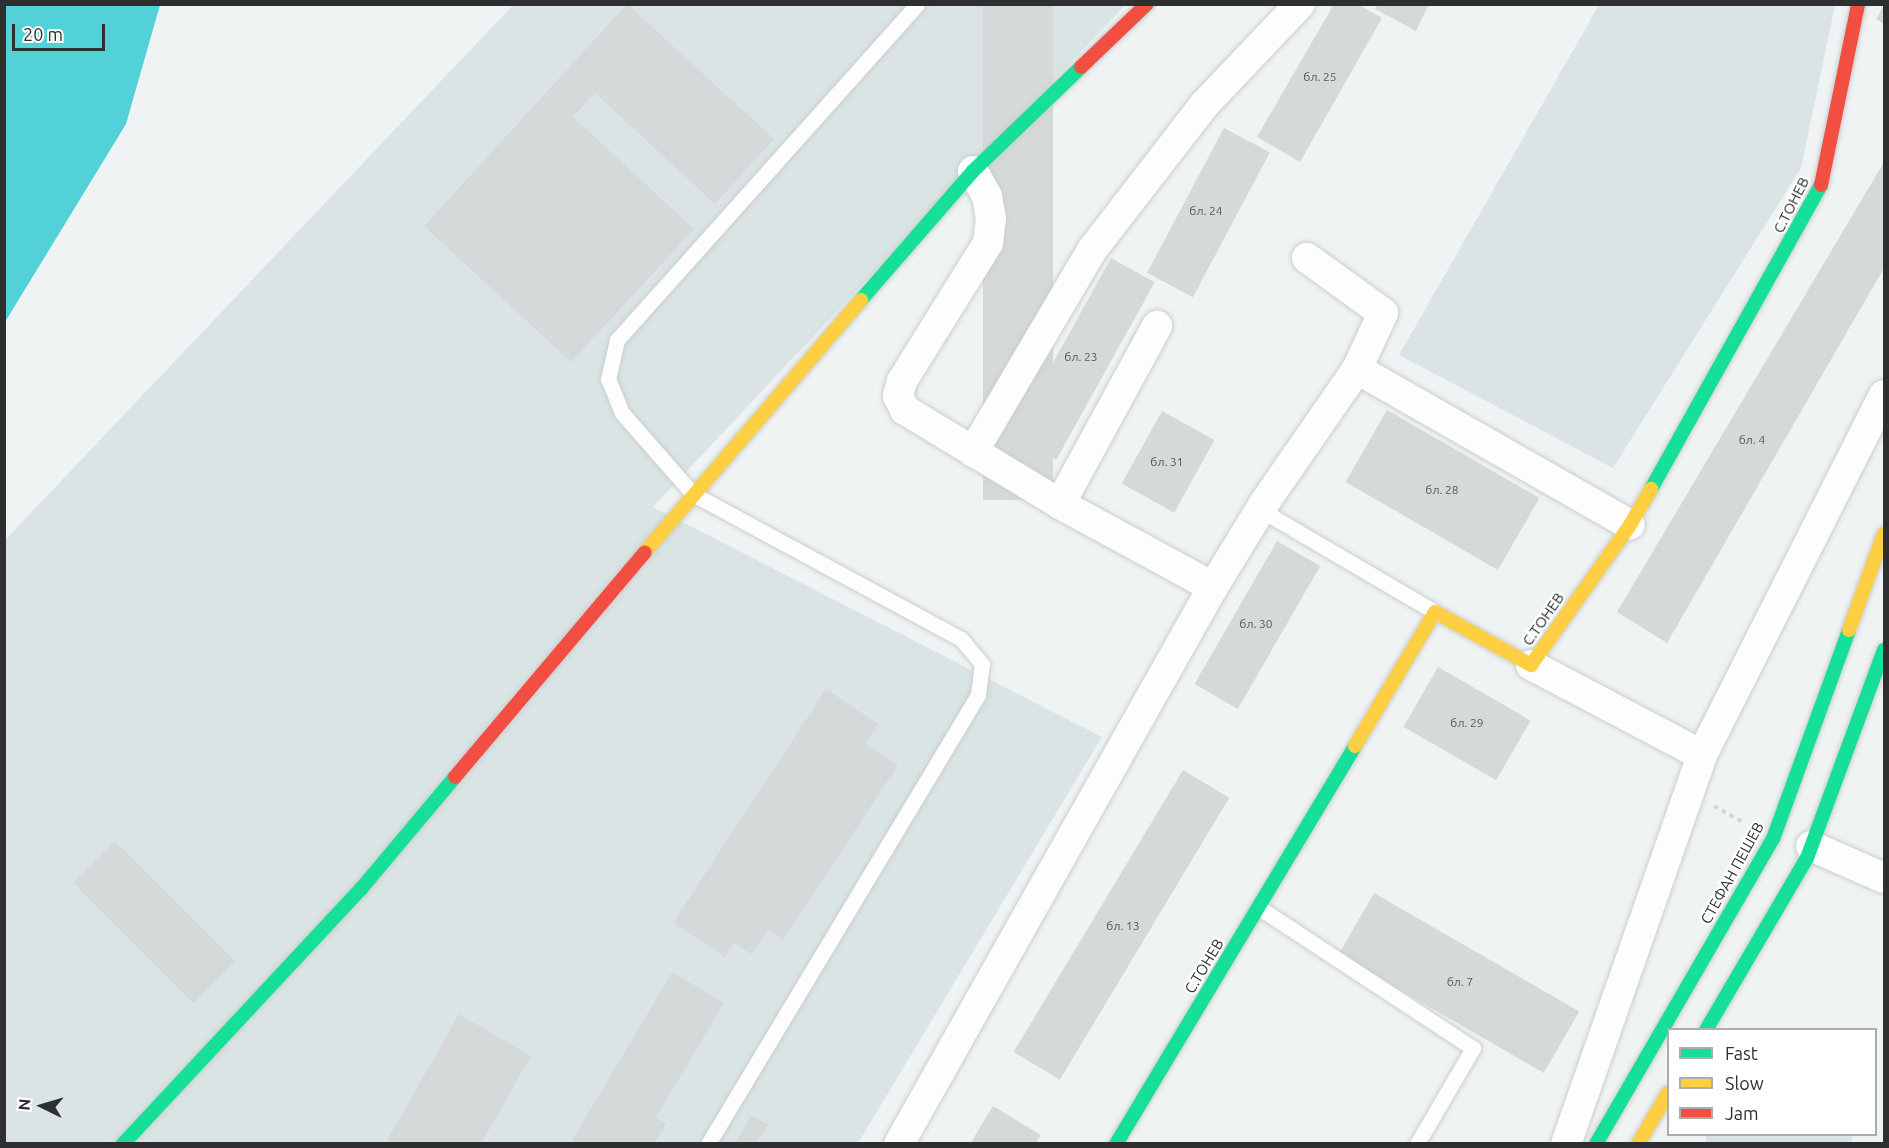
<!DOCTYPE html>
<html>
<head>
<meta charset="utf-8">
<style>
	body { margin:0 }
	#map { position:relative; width:1889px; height:1148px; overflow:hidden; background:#eff3f3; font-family:Ubuntu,sans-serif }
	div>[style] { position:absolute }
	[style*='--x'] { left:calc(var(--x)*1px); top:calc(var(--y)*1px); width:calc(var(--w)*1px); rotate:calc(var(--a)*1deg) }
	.built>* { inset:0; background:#dae4e4; transform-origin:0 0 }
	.water>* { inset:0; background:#52d1d8 }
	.building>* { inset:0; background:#d5d9d9; transform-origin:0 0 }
	.path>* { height:4px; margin-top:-2px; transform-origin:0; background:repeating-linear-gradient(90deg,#d5d5d5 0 4.5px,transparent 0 9px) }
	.roads { filter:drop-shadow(0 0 2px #cacece) drop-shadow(0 0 2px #cacece) }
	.lane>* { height:15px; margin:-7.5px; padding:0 7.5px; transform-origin:7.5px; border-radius:7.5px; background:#fdfdfd }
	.street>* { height:30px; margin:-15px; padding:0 15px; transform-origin:15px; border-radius:15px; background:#fdfdfd }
	.fast>* { height:14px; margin:-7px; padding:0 7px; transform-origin:7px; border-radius:7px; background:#16e098 }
	.slow>* { height:14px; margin:-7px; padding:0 7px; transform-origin:7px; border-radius:7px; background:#ffcf43 }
	.jam>* { height:14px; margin:-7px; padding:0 7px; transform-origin:7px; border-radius:7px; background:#f24e42 }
	span { translate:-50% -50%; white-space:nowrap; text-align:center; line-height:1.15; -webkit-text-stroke:4.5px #fff; paint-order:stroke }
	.number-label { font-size:12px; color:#575a5a }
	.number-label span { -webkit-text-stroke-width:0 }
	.street-label { font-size:15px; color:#2d2f30 }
	.frame { position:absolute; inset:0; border:6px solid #2d2f30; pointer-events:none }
	.legend { position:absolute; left:1667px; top:1028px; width:210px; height:108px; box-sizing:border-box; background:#fff; border:2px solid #abacac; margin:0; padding:8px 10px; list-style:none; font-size:18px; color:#2d2f30 }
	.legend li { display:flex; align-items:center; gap:12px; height:30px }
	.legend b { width:30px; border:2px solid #abacac }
	.north { position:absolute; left:12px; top:1076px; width:60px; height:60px; -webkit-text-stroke:4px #fff; paint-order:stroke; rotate:275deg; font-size:16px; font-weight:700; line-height:24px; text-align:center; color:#2d2f30 }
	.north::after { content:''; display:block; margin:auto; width:21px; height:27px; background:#2d2f30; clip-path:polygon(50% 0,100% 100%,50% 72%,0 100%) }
	.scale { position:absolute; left:12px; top:24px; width:93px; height:27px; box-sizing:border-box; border:3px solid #2d2f30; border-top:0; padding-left:8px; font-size:18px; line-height:21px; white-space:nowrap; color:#2d2f30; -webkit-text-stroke:4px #fff; paint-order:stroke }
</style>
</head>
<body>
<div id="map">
	<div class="built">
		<i style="clip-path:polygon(513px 5px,1125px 5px,653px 507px,1102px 737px,858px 1143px,5px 1143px,4px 541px)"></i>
		<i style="clip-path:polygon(1599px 5px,1835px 5px,1801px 168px,1613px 468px,1399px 355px)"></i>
		<i style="left:1706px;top:1135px;width:146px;height:9px"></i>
	</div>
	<div class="water">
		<i style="clip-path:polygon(5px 4px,160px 5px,126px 124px,5px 322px)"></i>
	</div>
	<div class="building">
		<i style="clip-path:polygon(627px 4px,774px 139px,715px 204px,595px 93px,573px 117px,694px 229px,571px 362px,424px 226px)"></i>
		<i style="left:983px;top:4px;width:70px;height:496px"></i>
		<i style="clip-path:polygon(1334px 4px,1357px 4px,1382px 18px,1300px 162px,1257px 137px)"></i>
		<i style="clip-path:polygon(1378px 4px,1429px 4px,1416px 31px,1375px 9px)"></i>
		<i style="clip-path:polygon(1884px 5px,1884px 24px,1876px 19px)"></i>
		<i style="left:1224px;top:128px;width:52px;height:164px;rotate:28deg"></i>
		<i style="clip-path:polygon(1884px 162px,1884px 268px,1667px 643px,1617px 612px)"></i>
		<i style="left:1111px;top:258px;width:50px;height:203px;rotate:29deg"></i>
		<i style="left:1387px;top:410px;width:176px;height:83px;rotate:30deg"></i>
		<i style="left:1162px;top:411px;width:60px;height:83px;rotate:29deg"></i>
		<i style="left:1277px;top:541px;width:50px;height:165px;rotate:30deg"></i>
		<i style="left:1438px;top:667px;width:107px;height:69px;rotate:30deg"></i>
		<i style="clip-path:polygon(826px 689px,878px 724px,865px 744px,898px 765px,783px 940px,768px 930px,751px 954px,734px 943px,725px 957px,673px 923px)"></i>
		<i style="left:1183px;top:770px;width:54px;height:329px;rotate:31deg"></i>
		<i style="left:115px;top:841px;width:170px;height:59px;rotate:45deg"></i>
		<i style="left:1374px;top:893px;width:237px;height:71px;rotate:30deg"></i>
		<i style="clip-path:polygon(672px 972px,724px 1003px,656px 1117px,666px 1124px,654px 1144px,570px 1144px)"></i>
		<i style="clip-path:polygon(459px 1014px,531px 1056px,481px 1144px,385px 1144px)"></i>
		<i style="clip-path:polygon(993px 1106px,1041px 1135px,1035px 1144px,970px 1144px)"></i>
		<i style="clip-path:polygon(752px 1115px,768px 1125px,756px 1144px,734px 1144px)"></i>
	</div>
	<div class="path">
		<i style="--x:1714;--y:806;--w:35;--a:29"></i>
	</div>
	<div class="roads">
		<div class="lane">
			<i style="--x:1261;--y:510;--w:202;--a:30.4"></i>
			<i style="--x:1258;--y:907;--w:257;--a:33.3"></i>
			<i style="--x:1473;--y:1048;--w:111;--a:120.3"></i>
			<i style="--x:708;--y:1144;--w:524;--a:-58.98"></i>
			<i style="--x:978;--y:695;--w:31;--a:-83"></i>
			<i style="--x:982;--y:664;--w:33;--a:-130"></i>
			<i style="--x:961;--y:639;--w:305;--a:-151.6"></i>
			<i style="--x:693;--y:494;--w:108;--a:-131.2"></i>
			<i style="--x:622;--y:413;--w:37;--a:-112"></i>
			<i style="--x:608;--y:379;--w:40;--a:-77"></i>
			<i style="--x:617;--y:340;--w:450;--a:-48.2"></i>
		</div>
		<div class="street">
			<i style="--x:973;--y:171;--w:29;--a:61"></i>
			<i style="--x:987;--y:196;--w:22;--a:80"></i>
			<i style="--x:991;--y:218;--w:25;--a:97"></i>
			<i style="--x:988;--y:243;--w:163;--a:121.9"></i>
			<i style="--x:902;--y:381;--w:16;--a:105"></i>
			<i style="--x:898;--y:396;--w:16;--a:63"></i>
			<i style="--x:905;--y:410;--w:181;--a:31.2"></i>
			<i style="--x:1060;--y:504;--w:174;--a:28.5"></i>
			<i style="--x:1357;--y:369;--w:314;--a:29.7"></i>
			<i style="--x:973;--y:452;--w:234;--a:-59.5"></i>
			<i style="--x:1092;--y:250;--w:185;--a:-52.3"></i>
			<i style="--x:1205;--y:104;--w:138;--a:-46.5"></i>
			<i style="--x:1060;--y:504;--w:203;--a:-61.4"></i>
			<i style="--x:1531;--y:665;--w:193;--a:27.8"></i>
			<i style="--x:1811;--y:846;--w:80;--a:23.7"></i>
			<i style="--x:899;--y:1144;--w:639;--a:-60.59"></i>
			<i style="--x:1213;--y:587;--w:100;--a:-58.5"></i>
			<i style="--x:1265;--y:502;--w:162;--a:-55.3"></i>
			<i style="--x:1357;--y:369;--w:62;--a:-65.1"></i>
			<i style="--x:1383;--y:313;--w:94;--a:-144.1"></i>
			<i style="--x:1566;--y:1144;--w:412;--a:-70.7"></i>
			<i style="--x:1702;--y:755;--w:403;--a:-63.2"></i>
		</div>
		<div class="fast">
			<i style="--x:861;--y:300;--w:171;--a:-49"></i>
			<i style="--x:973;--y:171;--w:150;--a:-43.9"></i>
			<i style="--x:1651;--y:489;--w:348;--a:-60.8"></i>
			<i style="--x:1706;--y:1030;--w:199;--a:-59.6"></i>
			<i style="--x:1807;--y:858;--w:222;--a:-69.7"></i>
			<i style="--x:123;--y:1144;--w:349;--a:-47"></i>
			<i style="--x:361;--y:889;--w:146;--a:-50"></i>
			<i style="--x:1116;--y:1144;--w:464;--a:-59"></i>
			<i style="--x:1596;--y:1144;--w:353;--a:-59.9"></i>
			<i style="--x:1773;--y:839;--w:222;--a:-70"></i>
		</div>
		<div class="slow">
			<i style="--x:645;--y:552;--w:332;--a:-49.4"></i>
			<i style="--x:1849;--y:630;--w:102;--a:-70"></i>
			<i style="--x:1355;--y:746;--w:156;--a:-59.2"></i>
			<i style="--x:1435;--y:612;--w:110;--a:28.9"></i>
			<i style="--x:1531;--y:665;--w:171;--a:-54.7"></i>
			<i style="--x:1630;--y:525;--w:42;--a:-59.7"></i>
			<i style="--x:1638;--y:1144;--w:59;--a:-59.5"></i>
		</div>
		<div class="jam">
			<i style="--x:1081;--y:67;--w:91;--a:-43.7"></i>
			<i style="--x:1821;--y:185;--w:185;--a:-78.4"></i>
			<i style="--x:455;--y:777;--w:294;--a:-49.8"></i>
		</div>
	</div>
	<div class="number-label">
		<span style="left:1320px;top:77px">бл. 25</span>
		<span style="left:1206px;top:211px">бл. 24</span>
		<span style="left:1081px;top:357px">бл. 23</span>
		<span style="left:1752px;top:440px">бл. 4</span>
		<span style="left:1167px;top:462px">бл. 31</span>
		<span style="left:1442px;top:490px">бл. 28</span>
		<span style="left:1256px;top:624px">бл. 30</span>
		<span style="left:1467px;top:723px">бл. 29</span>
		<span style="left:1123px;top:926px">бл. 13</span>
		<span style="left:1460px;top:982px">бл. 7</span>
	</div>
	<div class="street-label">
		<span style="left:1791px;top:205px;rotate:-63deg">С.ТОНЕВ</span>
		<span style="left:1543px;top:619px;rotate:-55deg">С.ТОНЕВ</span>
		<span style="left:1732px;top:873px;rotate:-61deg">СТЕФАН ПЕШЕВ</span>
		<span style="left:1204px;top:966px;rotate:-59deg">С.ТОНЕВ</span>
	</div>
	<div class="frame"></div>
	<ul class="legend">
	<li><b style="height:8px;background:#16e098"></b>Fast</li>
	<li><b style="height:8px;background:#ffcf43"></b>Slow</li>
	<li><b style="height:8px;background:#f24e42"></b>Jam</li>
	</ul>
	<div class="north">N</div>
	<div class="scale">20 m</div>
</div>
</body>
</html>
